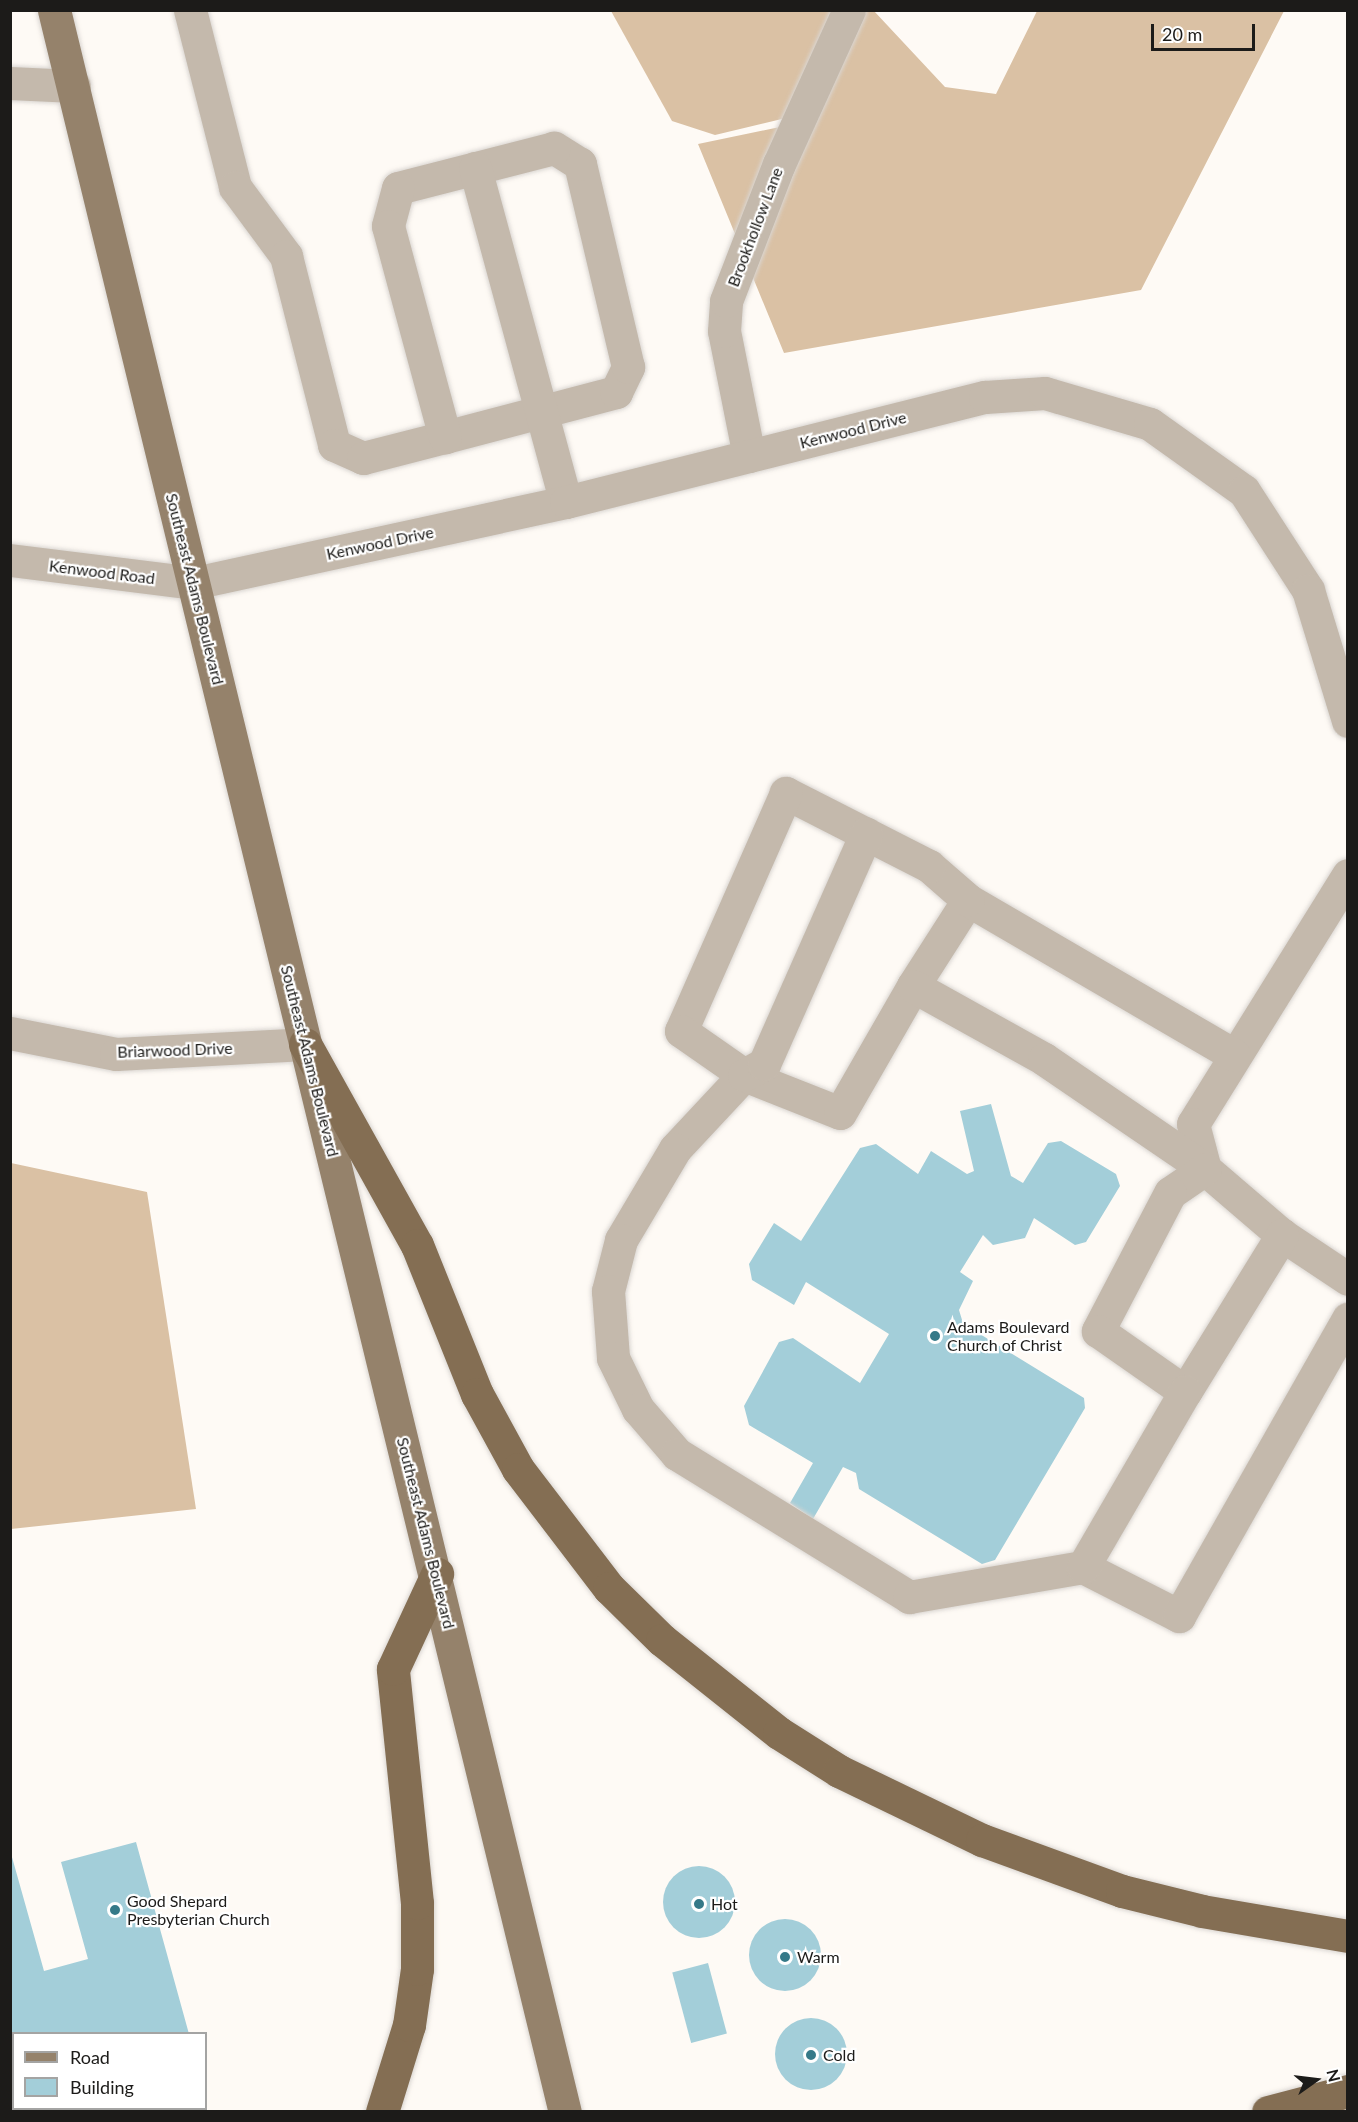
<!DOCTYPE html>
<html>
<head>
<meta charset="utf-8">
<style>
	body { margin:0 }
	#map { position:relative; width:1358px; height:2122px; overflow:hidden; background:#fefaf5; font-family:Lato,sans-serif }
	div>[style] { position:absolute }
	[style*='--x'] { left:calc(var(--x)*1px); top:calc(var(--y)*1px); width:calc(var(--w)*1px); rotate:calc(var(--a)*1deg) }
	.forest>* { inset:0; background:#dac1a4 }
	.building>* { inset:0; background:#a3ced9; transform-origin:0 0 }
	.round { border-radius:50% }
	.roads { filter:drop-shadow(0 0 2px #dad6d2) drop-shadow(0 0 2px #dad6d2) }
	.minor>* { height:33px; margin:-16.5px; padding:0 16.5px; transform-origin:16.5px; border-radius:16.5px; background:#c4b9ac }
	.major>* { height:33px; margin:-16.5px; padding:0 16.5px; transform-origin:16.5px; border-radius:16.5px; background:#95826b }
	.highway>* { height:33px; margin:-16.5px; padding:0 16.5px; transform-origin:16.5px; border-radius:16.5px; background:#846e53 }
	.dots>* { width:16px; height:16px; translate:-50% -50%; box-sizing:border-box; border:3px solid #fff; border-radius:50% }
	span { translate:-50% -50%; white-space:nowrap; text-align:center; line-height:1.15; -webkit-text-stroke:4.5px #fff; paint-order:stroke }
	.street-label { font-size:16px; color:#1c1b19 }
	.poi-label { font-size:16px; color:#1c1b19 }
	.left { translate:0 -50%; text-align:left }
	.frame { position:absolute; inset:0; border:12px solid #1c1b19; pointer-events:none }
	.legend { position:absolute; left:12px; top:2032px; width:195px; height:78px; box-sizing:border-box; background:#fff; border:2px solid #a4a4a3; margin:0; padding:8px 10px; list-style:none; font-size:18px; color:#1c1b19 }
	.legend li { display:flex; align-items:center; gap:12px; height:30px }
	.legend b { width:30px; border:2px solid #a4a4a3 }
	.north { position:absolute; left:1286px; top:2050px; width:60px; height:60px; -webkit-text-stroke:4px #fff; paint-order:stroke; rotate:76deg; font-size:16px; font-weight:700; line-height:24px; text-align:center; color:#1c1b19 }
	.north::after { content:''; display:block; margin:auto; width:21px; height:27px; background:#1c1b19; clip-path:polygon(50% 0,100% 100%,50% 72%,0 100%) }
	.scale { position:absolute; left:1151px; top:24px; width:104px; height:27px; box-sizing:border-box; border:3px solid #1c1b19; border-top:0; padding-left:8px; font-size:18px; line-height:21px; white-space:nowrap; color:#1c1b19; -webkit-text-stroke:4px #fff; paint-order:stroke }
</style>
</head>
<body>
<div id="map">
	<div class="forest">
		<i style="clip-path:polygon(611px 11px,843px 11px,786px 118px,715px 135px,672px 121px)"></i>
		<i style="clip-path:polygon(852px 11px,874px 11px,945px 87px,996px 94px,1037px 11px,1284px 11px,1141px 290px,784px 353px,698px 144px,818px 119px)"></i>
		<i style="clip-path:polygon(11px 1163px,147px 1192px,196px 1509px,11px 1529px)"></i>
	</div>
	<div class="building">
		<i style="clip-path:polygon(991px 1104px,1011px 1176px,1023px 1183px,1048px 1143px,1061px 1141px,1116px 1174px,1120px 1186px,1086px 1242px,1075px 1245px,1034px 1218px,1025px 1238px,993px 1245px,983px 1235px,960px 1272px,973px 1281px,959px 1310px,966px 1333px,975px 1331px,1084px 1398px,1085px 1408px,995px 1560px,982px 1564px,859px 1489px,856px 1473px,843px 1467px,813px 1519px,790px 1503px,813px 1463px,749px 1425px,744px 1406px,779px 1342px,793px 1338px,860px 1383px,889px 1334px,806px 1282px,794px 1305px,752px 1280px,749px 1264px,774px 1223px,801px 1241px,860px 1148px,876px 1144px,918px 1174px,931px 1151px,967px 1174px,974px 1171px,960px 1111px)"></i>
		<i style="clip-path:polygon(136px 1842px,189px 2034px,14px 2034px,10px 2066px,10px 1850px,44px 1971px,88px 1959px,61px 1862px)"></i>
		<i class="round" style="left:663px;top:1866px;width:72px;height:72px"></i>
		<i class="round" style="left:749px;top:1919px;width:72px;height:72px"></i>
		<i style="left:708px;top:1963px;width:73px;height:37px;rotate:75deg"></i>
		<i class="round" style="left:775px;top:2018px;width:72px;height:72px"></i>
		<i style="left:22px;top:2108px;width:38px;height:4px"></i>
		<i style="clip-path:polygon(127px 2108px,148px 2108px,148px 2109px,128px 2112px)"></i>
	</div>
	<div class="roads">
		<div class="minor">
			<i style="--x:190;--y:10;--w:183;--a:75.7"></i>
			<i style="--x:235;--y:187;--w:86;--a:53.5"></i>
			<i style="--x:286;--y:256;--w:195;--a:75.7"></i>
			<i style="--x:334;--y:445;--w:32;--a:24"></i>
			<i style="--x:363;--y:458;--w:85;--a:-14.4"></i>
			<i style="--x:445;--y:437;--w:177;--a:-14.7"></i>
			<i style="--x:616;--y:392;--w:28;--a:-64"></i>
			<i style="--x:628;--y:367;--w:209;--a:-103.3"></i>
			<i style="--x:580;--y:164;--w:31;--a:-148"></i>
			<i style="--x:554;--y:148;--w:161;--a:165.6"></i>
			<i style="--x:398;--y:188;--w:39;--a:105"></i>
			<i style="--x:388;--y:226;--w:219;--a:74.9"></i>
			<i style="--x:10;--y:83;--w:64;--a:2.7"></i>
			<i style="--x:475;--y:168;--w:346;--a:74.8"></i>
			<i style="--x:749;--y:456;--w:127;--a:-101.3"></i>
			<i style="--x:724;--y:331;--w:30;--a:-86"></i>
			<i style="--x:726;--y:301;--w:147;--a:-68.9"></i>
			<i style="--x:779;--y:164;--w:169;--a:-65.6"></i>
			<i style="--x:10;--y:560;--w:185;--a:7.1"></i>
			<i style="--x:194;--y:583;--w:381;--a:-12.3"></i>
			<i style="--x:566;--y:502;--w:432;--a:-14.1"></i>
			<i style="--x:985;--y:397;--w:60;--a:-3.8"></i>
			<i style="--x:1045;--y:393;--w:109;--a:16.4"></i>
			<i style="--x:1150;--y:424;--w:115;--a:35.5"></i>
			<i style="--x:1244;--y:491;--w:118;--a:57.1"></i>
			<i style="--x:1308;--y:590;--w:137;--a:73"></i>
			<i style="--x:1348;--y:875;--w:293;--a:121.9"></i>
			<i style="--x:1193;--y:1124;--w:47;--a:75.1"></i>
			<i style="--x:1205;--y:1169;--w:101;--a:40.6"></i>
			<i style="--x:1282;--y:1235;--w:79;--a:33.7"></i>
			<i style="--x:913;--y:986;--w:102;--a:-57.4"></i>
			<i style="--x:10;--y:1033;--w:108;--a:11.2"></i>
			<i style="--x:116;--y:1054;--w:189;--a:-3"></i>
			<i style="--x:1234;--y:1055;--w:308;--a:-149.8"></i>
			<i style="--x:968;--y:900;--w:52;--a:-138.9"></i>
			<i style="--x:929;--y:866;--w:161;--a:-153"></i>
			<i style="--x:786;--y:793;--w:260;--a:113.8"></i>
			<i style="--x:681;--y:1031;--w:77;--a:34.9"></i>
			<i style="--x:744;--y:1075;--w:101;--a:133"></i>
			<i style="--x:675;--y:1149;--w:106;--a:120.7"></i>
			<i style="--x:621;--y:1240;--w:53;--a:104.3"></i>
			<i style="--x:608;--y:1291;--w:67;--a:85.7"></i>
			<i style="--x:613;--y:1358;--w:57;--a:63.9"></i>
			<i style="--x:638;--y:1409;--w:60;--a:49.1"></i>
			<i style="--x:677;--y:1454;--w:273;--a:31.6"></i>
			<i style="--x:909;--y:1597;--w:177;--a:-9.8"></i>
			<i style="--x:1083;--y:1567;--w:108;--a:27"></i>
			<i style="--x:1179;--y:1616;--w:342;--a:-60.4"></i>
			<i style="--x:744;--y:1075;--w:103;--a:21.6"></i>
			<i style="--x:840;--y:1113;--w:146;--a:-60.1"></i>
			<i style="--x:913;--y:986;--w:150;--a:29.1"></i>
			<i style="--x:1044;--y:1059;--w:195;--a:34.3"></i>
			<i style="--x:1205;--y:1169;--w:42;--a:145.6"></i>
			<i style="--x:1170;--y:1193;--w:156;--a:117.6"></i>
			<i style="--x:1098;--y:1331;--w:106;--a:35"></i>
			<i style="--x:1185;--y:1392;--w:185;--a:-58.3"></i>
			<i style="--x:744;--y:1075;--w:23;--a:-29"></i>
			<i style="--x:764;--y:1064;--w:252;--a:-66.1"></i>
			<i style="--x:1083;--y:1567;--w:203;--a:-59.8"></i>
		</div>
		<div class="major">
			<i style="--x:54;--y:10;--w:2163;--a:76.34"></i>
		</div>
		<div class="highway">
			<i style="--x:305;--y:1044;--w:230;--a:60.9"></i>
			<i style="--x:417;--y:1245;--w:161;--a:68.1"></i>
			<i style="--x:477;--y:1394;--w:85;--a:61.3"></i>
			<i style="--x:518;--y:1469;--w:150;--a:52.6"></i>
			<i style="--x:609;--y:1588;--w:74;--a:44.5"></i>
			<i style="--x:662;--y:1640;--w:149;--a:38.5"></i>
			<i style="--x:779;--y:1733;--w:71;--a:32.3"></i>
			<i style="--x:839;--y:1771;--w:159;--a:25.8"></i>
			<i style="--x:982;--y:1840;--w:149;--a:20"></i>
			<i style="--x:1122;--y:1891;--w:82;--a:14"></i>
			<i style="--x:1202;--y:1911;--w:148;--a:9.7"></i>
			<i style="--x:382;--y:2112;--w:91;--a:-72.8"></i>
			<i style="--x:409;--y:2025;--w:57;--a:-81.9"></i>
			<i style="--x:417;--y:1969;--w:66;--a:-90"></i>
			<i style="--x:417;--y:1903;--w:235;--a:-95.9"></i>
			<i style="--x:393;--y:1669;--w:105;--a:-65.1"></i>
			<i style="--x:1268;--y:2112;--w:83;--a:-14.7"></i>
		</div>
	</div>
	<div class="dots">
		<i style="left:935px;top:1336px;background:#357988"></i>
		<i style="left:699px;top:1904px;background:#357988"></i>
		<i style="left:115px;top:1910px;background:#357988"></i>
		<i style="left:785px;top:1957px;background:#357988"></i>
		<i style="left:811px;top:2055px;background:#357988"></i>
	</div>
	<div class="street-label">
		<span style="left:755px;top:227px;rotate:-69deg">Brookhollow Lane</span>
		<span style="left:853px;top:430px;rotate:-14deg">Kenwood Drive</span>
		<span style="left:380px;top:543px;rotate:-12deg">Kenwood Drive</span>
		<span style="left:102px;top:572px;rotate:7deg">Kenwood Road</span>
		<span style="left:195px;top:589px;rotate:76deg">Southeast Adams Boulevard</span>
		<span style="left:175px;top:1050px;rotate:-2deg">Briarwood Drive</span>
		<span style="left:310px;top:1061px;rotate:76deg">Southeast Adams Boulevard</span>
		<span style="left:426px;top:1533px;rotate:76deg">Southeast Adams Boulevard</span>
	</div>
	<div class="poi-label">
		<span class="left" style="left:947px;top:1336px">Adams Boulevard<br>Church of Christ</span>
		<span class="left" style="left:127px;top:1910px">Good Shepard<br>Presbyterian Church</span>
		<span class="left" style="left:711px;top:1904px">Hot</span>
		<span class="left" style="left:797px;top:1957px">Warm</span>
		<span class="left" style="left:823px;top:2055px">Cold</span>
	</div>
	<div class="frame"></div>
	<ul class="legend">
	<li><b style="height:8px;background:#95826b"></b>Road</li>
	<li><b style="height:16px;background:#a3ced9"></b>Building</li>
	</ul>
	<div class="north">N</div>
	<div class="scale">20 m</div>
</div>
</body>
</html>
